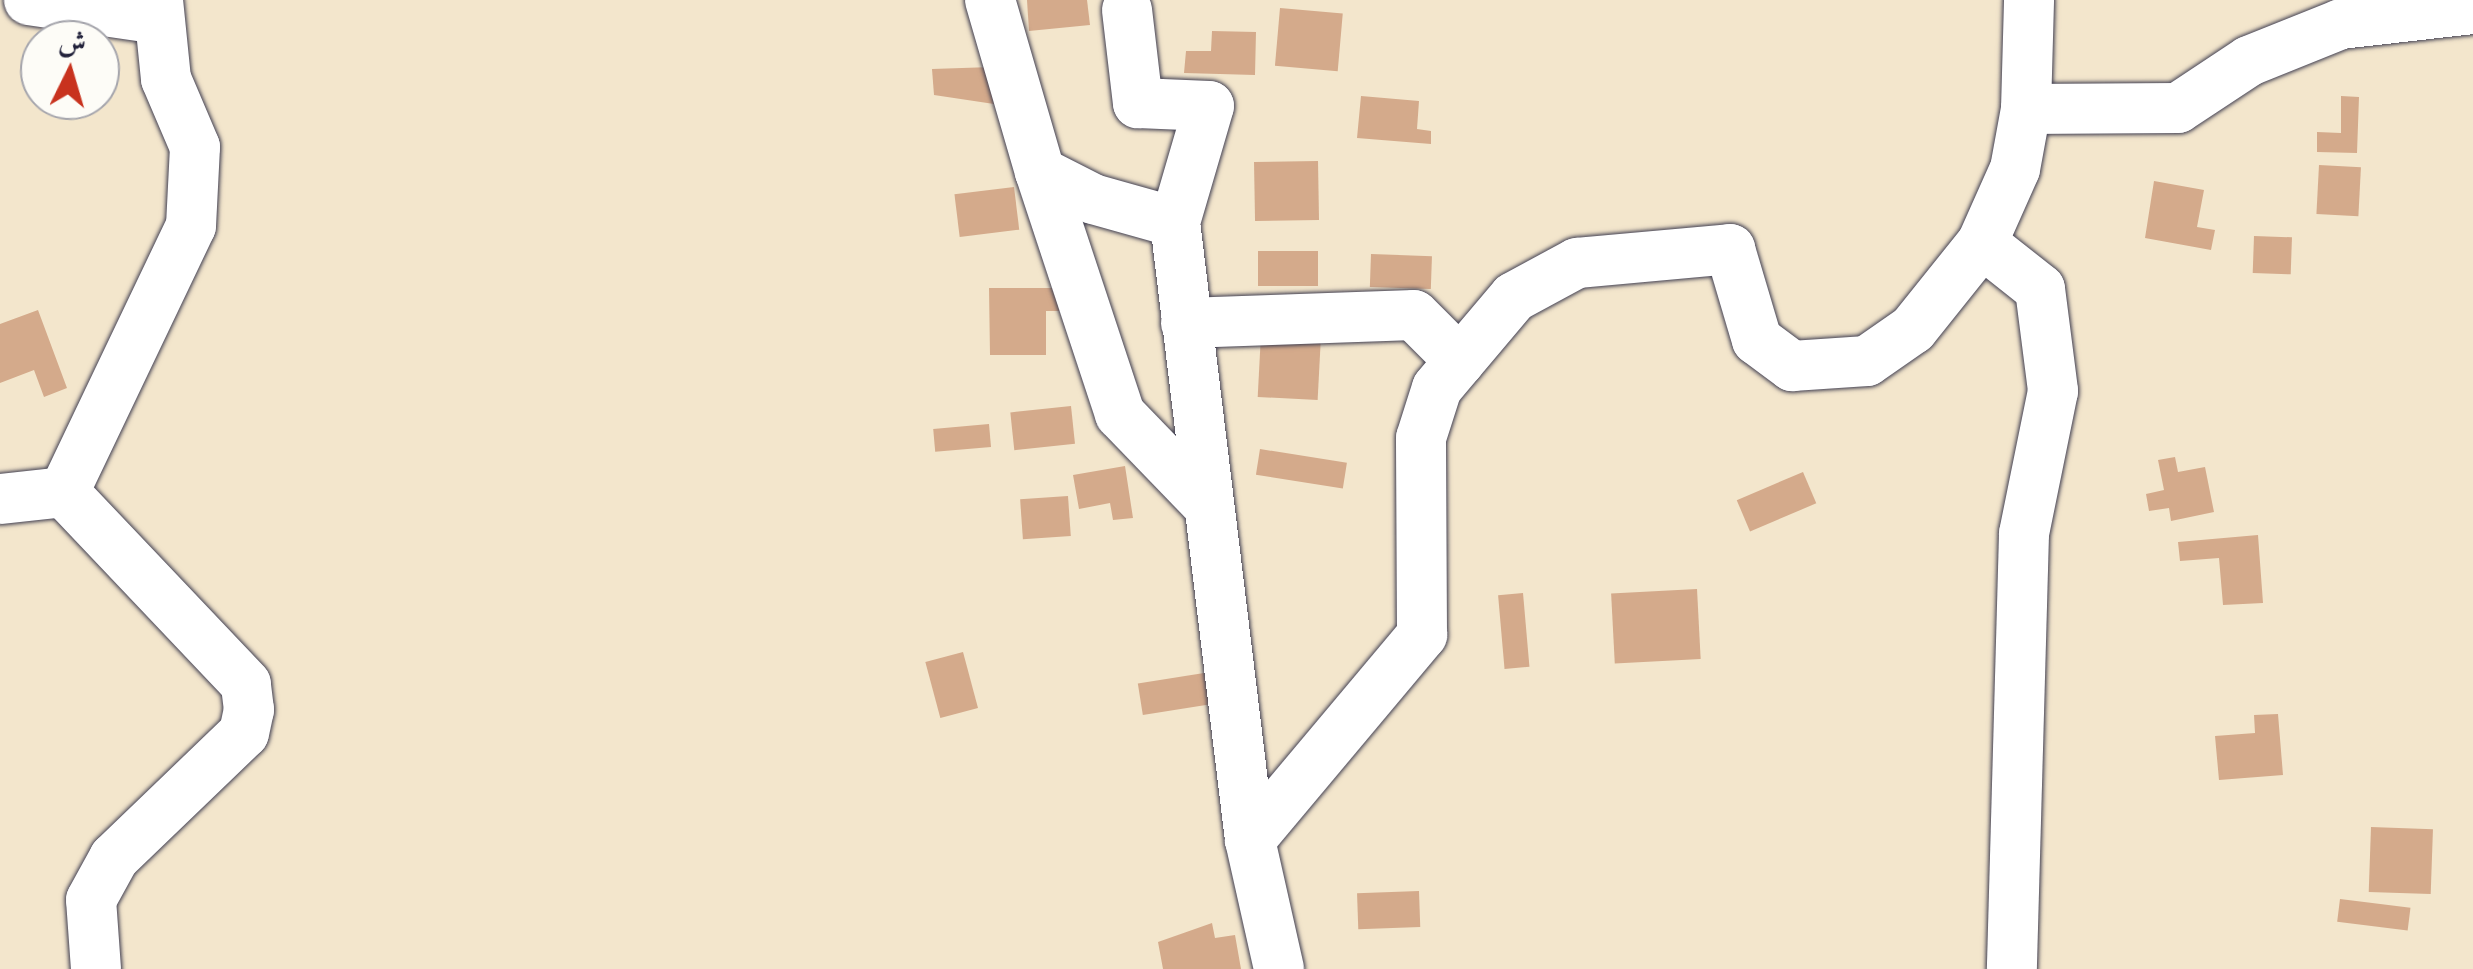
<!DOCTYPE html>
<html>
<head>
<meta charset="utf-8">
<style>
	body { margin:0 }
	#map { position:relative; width:2473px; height:969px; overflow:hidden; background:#f3e6cc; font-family:Alegreya,Amiri,serif }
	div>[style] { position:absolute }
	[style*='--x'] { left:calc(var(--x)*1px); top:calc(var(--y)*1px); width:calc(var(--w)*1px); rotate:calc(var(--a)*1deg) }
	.building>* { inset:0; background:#d4aa8b; transform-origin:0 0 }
	.roads { filter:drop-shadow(0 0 2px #413f51) drop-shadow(0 0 2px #413f51) }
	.minor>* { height:50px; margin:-25px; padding:0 25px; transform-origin:25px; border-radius:25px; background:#fff }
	span { translate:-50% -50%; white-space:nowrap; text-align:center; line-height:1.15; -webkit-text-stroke:8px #fdfcf7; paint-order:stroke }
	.north { position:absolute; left:20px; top:20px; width:100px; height:100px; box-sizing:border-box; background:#fdfcf7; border:2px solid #a5a5ac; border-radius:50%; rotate:5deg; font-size:28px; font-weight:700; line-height:40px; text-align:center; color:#22223b }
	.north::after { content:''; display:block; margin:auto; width:35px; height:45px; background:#c8321e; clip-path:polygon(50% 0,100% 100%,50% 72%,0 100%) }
</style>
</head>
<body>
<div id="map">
	<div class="building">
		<i style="clip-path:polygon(1027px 0,1087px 0,1090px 25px,1029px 31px)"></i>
		<i style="left:1280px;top:8px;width:63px;height:58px;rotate:5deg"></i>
		<i style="clip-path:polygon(1212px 31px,1256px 32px,1255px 75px,1184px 73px,1186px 51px,1211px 51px)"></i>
		<i style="clip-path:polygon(992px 67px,994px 104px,934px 95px,932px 69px)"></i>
		<i style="clip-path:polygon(1361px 96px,1419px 101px,1417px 129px,1431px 131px,1431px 144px,1357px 138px)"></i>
		<i style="clip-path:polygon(2341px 96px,2359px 97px,2357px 153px,2317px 152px,2317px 132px,2341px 133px)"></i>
		<i style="left:1318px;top:161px;width:59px;height:64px;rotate:89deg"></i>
		<i style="left:2319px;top:165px;width:42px;height:49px;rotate:3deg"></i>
		<i style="clip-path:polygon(2154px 181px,2204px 190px,2197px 227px,2215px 230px,2211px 250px,2145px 238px)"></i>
		<i style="left:1014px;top:187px;width:43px;height:60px;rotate:83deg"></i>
		<i style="left:2254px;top:236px;width:38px;height:37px;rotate:2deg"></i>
		<i style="left:1258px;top:251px;width:60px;height:35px"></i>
		<i style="left:1371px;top:254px;width:61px;height:33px;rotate:2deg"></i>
		<i style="clip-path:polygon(989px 288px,1064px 288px,1065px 311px,1046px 311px,1046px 355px,990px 355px)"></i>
		<i style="clip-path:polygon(38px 310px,67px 388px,44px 397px,34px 370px,0 383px,0 324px)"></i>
		<i style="left:1261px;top:334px;width:60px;height:63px;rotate:3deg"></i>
		<i style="left:1071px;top:406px;width:38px;height:61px;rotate:84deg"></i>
		<i style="left:989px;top:424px;width:23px;height:56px;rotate:85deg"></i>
		<i style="left:1260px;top:449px;width:88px;height:26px;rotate:9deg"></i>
		<i style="clip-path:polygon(2175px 457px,2178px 472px,2205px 467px,2214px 512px,2171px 521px,2169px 508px,2149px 511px,2146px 494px,2164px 490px,2158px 460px)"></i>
		<i style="clip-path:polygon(1125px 466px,1133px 518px,1113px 520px,1110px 503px,1079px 509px,1073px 475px)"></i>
		<i style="left:1803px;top:472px;width:34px;height:72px;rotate:67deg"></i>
		<i style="left:1068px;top:496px;width:40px;height:48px;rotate:86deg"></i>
		<i style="clip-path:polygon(2258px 535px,2263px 603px,2223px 605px,2219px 558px,2180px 561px,2178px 542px)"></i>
		<i style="left:1697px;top:589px;width:70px;height:86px;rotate:87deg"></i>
		<i style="left:1523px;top:593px;width:74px;height:25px;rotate:85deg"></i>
		<i style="left:963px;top:652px;width:58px;height:39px;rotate:75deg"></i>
		<i style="left:1204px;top:673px;width:32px;height:67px;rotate:81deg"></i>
		<i style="clip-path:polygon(2278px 714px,2283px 775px,2219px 780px,2215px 736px,2255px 733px,2254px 715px)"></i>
		<i style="left:2371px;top:827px;width:62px;height:65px;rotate:2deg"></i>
		<i style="left:1419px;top:891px;width:36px;height:62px;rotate:88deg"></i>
		<i style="left:2340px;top:899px;width:71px;height:23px;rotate:7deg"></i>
		<i style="clip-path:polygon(1212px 923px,1215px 938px,1235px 935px,1241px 969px,1163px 969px,1158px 942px)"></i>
	</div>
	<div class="roads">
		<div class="minor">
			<i style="--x:29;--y:0;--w:124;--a:8.3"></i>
			<i style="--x:990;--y:0;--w:179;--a:73.8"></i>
			<i style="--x:1040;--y:172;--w:59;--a:27"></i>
			<i style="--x:1093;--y:199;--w:85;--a:15.7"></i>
			<i style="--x:1127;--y:10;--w:94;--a:83.3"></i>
			<i style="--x:1138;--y:103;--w:71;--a:2.4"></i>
			<i style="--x:1209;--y:106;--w:121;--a:106.3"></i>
			<i style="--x:1175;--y:222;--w:623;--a:83.08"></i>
			<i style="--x:1250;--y:840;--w:132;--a:77.3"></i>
			<i style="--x:2026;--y:109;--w:152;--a:-0.4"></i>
			<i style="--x:2178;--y:108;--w:85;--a:-33.5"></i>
			<i style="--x:2249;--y:61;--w:99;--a:-21.9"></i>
			<i style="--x:2341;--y:24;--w:133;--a:-6.5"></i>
			<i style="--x:1040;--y:172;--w:255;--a:71.7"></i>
			<i style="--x:1120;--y:414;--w:127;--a:46"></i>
			<i style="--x:1982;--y:243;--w:74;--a:38.4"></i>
			<i style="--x:2040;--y:289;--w:103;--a:82.7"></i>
			<i style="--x:2053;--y:391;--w:146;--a:101.5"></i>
			<i style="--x:2024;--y:534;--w:435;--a:91.6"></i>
			<i style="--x:1186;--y:323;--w:228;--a:-2"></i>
			<i style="--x:1414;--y:315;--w:65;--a:45"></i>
			<i style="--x:0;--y:499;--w:64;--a:-6.2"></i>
			<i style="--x:1250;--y:840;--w:268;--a:-50"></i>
			<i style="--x:1422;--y:635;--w:197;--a:-90.3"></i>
			<i style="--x:1421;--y:438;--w:52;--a:-72.3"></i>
			<i style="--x:1437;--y:388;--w:119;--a:-49.8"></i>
			<i style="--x:1514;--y:297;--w:72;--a:-28.4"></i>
			<i style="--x:1577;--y:263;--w:154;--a:-5.2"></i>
			<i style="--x:1730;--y:249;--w:95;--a:73.5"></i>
			<i style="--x:1757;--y:340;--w:44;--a:36.6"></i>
			<i style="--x:1792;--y:366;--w:75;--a:-3.8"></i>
			<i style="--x:1867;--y:361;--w:56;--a:-34.8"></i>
			<i style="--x:1913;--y:329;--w:110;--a:-51.3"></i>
			<i style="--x:1982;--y:243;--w:81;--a:-66"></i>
			<i style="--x:2015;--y:169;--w:61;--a:-79.6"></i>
			<i style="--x:2026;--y:109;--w:109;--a:-88.4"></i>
			<i style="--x:96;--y:969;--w:69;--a:-94.1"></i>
			<i style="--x:91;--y:900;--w:48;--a:-61.3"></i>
			<i style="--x:114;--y:858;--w:180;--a:-43.9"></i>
			<i style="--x:244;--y:733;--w:24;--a:-78"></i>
			<i style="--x:249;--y:710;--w:26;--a:-97"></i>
			<i style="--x:246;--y:684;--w:265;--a:-133.5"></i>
			<i style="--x:64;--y:492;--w:295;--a:-64.5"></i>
			<i style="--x:191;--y:226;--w:79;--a:-87.1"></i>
			<i style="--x:195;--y:147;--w:74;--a:-113.1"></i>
			<i style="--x:166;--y:79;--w:79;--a:-95.8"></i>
		</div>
	</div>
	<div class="north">ش</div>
</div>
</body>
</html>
